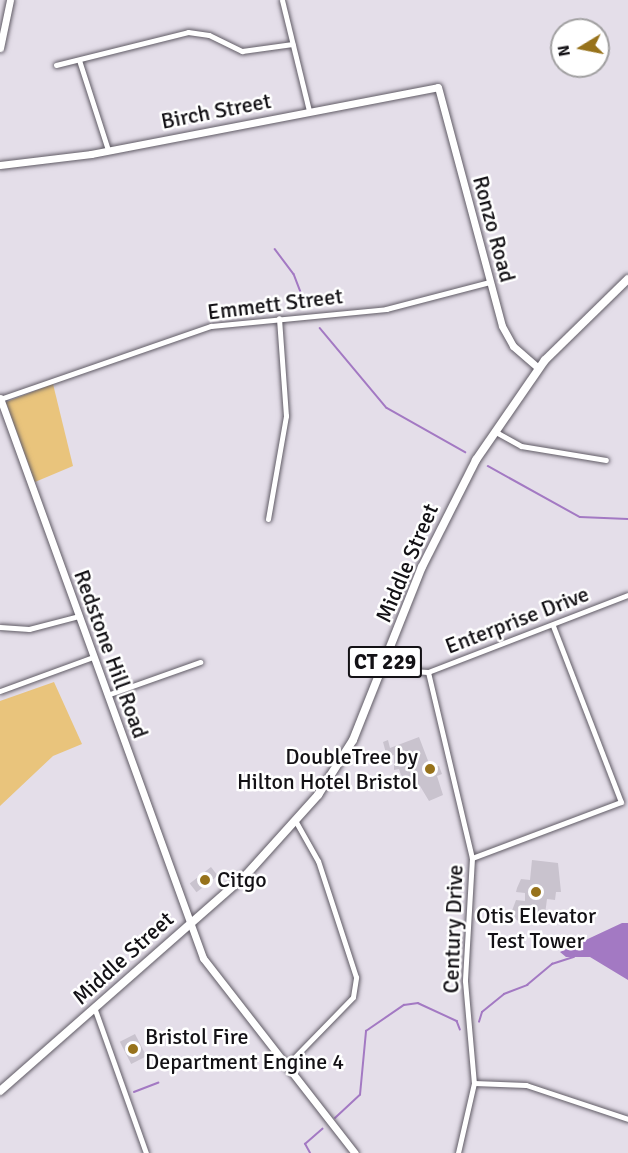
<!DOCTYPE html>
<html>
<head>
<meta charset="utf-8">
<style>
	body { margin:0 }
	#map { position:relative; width:628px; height:1153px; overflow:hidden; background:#e4dee9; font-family:Signika,sans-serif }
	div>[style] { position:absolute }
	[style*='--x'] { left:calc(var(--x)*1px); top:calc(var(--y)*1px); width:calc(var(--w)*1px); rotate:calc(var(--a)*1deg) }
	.green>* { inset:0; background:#e9c47c }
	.water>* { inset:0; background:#a379c3 }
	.stream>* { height:1.5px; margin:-0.75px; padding:0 0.75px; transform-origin:0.75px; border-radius:0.75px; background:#a379c3 }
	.building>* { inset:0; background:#c9c3ce; transform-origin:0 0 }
	.roads { filter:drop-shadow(0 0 2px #605b65) drop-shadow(0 0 2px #605b65) }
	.street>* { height:5px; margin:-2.5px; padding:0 2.5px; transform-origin:2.5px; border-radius:2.5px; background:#fff }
	.secondary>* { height:7px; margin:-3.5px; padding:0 3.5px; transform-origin:3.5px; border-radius:3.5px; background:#fff }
	.primary>* { height:8px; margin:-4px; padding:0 4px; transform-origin:4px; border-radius:4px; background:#fff }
	.dots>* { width:16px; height:16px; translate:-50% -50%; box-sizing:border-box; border:3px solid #fff; border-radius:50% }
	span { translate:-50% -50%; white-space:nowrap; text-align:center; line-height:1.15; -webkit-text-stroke:5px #fff; paint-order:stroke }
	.shield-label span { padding:2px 4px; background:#fff; border:2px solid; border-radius:4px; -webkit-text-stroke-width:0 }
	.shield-label { font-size:21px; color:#131115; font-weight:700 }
	.street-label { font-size:22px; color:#131115 }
	.poi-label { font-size:22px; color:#131115 }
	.right { translate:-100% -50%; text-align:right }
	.left { translate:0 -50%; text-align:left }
	.north { position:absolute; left:550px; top:18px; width:60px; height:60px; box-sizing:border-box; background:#fff; border:2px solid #a1a0a1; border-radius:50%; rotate:260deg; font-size:16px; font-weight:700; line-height:24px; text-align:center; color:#131115 }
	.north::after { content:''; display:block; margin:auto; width:21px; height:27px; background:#97721b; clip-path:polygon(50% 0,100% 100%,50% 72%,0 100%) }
</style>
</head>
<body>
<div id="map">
	<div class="green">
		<i style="clip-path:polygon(53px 384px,73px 466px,35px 482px,6px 402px)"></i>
		<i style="clip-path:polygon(54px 682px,82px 744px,53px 756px,0 806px,0 701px)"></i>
	</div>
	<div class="water">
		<i style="clip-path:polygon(622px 923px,628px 923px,628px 980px,590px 957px,566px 957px,560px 952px)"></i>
	</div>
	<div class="stream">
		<i style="--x:275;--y:249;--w:31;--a:53"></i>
		<i style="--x:294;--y:274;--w:30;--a:69"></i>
		<i style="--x:320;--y:328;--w:104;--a:50.1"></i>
		<i style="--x:387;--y:408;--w:90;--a:29.4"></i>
		<i style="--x:488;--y:466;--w:105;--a:29"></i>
		<i style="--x:580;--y:517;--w:48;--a:2.4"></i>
		<i style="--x:479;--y:1022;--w:10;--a:-73"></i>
		<i style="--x:482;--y:1012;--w:28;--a:-39"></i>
		<i style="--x:504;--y:994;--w:25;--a:-21"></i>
		<i style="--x:527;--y:985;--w:33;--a:-40"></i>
		<i style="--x:552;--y:964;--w:23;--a:-18"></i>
		<i style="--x:134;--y:1092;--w:26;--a:-21"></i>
		<i style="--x:335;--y:1118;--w:34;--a:-43"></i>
		<i style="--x:360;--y:1095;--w:64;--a:-84.6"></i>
		<i style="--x:366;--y:1031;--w:46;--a:-34.4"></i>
		<i style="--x:404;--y:1005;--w:14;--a:-8"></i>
		<i style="--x:418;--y:1003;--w:43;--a:24.8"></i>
		<i style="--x:457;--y:1021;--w:9;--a:69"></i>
		<i style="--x:310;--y:1153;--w:10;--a:-119"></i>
		<i style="--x:305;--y:1144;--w:23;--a:-41"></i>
	</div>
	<div class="building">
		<i style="clip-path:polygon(419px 737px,430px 766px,439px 766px,442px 774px,437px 776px,443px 795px,429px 801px,420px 786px,395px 791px,394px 778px,401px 775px,399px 769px,394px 770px,394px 755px,387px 757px,383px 742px,388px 740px,390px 748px)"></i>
		<i style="clip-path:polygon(532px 860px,558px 863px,561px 892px,556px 892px,555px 900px,547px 899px,544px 922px,522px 923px,510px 916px,516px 900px,525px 901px,525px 893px,516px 892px,517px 888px,521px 879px,530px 880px)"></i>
		<i style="left:211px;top:867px;width:11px;height:27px;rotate:52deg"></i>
		<i style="left:135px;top:1034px;width:25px;height:17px;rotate:63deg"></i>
	</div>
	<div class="roads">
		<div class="street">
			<i style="--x:282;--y:0;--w:114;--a:76.3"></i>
			<i style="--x:79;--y:60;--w:95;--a:72.1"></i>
			<i style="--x:56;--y:65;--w:136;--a:-14"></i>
			<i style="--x:188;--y:32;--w:21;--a:8"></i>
			<i style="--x:209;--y:35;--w:37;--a:26"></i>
			<i style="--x:242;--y:51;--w:51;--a:-7.8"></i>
			<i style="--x:0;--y:399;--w:223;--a:-19.1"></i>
			<i style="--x:211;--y:326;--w:176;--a:-5.5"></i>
			<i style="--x:386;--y:309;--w:107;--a:-14.6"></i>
			<i style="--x:494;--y:431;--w:31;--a:29"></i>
			<i style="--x:521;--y:446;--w:86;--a:9.4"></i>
			<i style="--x:268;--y:519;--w:105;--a:-80.1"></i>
			<i style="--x:286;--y:416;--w:98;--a:-94.1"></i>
			<i style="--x:0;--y:627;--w:29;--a:4"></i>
			<i style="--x:29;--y:629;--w:52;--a:-14.6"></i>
			<i style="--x:382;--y:669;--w:46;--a:3.7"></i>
			<i style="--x:428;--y:672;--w:214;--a:-21.1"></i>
			<i style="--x:428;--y:672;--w:191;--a:76.7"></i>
			<i style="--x:472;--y:858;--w:123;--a:93.3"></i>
			<i style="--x:465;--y:981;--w:102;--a:85"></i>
			<i style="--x:474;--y:1083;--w:72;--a:102.9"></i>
			<i style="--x:0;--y:691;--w:99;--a:-20.1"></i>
			<i style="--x:107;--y:695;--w:99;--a:-19.5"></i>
			<i style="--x:472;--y:858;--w:159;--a:-20.6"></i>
			<i style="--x:621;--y:802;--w:189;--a:-111.1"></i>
			<i style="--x:94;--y:1007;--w:155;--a:70.4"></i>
			<i style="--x:286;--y:1066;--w:96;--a:-45.8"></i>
			<i style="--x:353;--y:997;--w:20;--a:-81"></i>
			<i style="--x:356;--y:977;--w:122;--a:-108.1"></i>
			<i style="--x:318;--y:861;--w:45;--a:-119.4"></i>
			<i style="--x:474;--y:1083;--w:52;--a:2.2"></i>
			<i style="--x:526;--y:1085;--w:108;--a:18.4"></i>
		</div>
		<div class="secondary">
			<i style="--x:0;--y:48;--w:49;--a:-78.2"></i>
			<i style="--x:0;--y:165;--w:92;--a:-6.9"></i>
			<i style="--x:91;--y:154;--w:353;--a:-10.9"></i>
			<i style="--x:438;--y:87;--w:247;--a:75"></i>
			<i style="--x:502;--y:326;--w:23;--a:61"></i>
			<i style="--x:513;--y:346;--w:33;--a:41"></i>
			<i style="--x:0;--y:398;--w:596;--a:70.07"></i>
			<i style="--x:203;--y:958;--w:247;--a:52.1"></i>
		</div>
		<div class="primary">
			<i style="--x:0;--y:1091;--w:327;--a:-41.3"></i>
			<i style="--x:246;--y:875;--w:108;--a:-48"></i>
			<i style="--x:318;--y:795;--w:65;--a:-57.5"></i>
			<i style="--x:353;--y:740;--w:186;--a:-68.3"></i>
			<i style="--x:422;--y:567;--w:120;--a:-63.2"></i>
			<i style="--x:476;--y:460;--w:121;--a:-55.4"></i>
			<i style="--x:545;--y:360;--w:116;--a:-44.3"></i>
		</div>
	</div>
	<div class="dots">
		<i style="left:430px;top:769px;background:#97721b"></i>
		<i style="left:205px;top:880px;background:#97721b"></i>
		<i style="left:536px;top:892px;background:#97721b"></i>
		<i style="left:133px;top:1049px;background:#97721b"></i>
	</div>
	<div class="shield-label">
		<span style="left:385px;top:662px">CT 229</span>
	</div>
	<div class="street-label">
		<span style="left:216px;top:111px;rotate:-11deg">Birch Street</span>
		<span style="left:494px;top:229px;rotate:75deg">Ronzo Road</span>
		<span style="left:275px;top:304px;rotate:-7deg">Emmett Street</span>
		<span style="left:407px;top:563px;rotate:-67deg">Middle Street</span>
		<span style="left:517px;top:620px;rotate:-21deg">Enterprise Drive</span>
		<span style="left:111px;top:654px;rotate:70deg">Redstone Hill Road</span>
		<span style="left:453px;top:929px;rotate:-88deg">Century Drive</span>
		<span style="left:123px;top:958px;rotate:-42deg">Middle Street</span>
	</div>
	<div class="poi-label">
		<span class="right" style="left:418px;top:769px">DoubleTree by<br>Hilton Hotel Bristol</span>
		<span class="left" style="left:217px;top:880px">Citgo</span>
		<span style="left:536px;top:928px">Otis Elevator<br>Test Tower</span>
		<span class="left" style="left:145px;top:1049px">Bristol Fire<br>Department Engine 4</span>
	</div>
	<div class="north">N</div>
</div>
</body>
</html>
